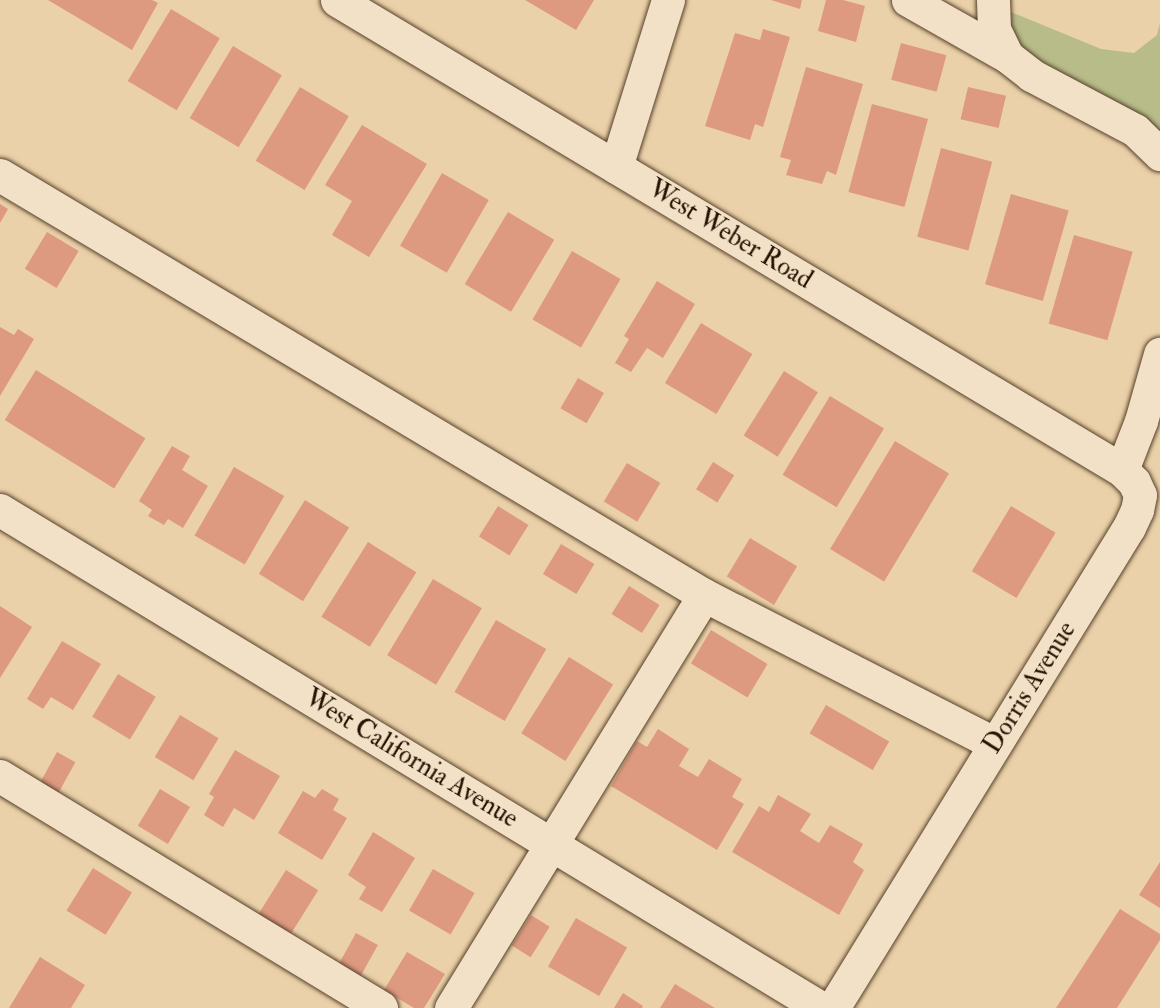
<!DOCTYPE html>
<html>
<head>
<meta charset="utf-8">
<style>
	body { margin:0 }
	#map { position:relative; width:1160px; height:1008px; overflow:hidden; background:#ebd1a9; font-family:"IM FELL Double Pica",serif }
	div>[style] { position:absolute }
	[style*='--x'] { left:calc(var(--x)*1px); top:calc(var(--y)*1px); width:calc(var(--w)*1px); rotate:calc(var(--a)*1deg) }
	.green>* { inset:0; background:#b7bc89 }
	.building>* { inset:0; background:#de9981; transform-origin:0 0 }
	.roads { filter:drop-shadow(0 0 2px #56412a) drop-shadow(0 0 2px #56412a) }
	.minor>* { height:33px; margin:-16.5px; padding:0 16.5px; transform-origin:16.5px; border-radius:16.5px; background:#f2e1c7 }
	span { translate:-50% -50%; white-space:nowrap; text-align:center; line-height:1.15; -webkit-text-stroke:4.5px #f2e1c7; paint-order:stroke }
	.street-label { font-size:26px; color:#251100 }
</style>
</head>
<body>
<div id="map">
	<div class="green">
		<i style="clip-path:polygon(1006px 10px,1101px 49px,1134px 53px,1157px 35px,1160px 23px,1160px 140px,1059px 76px,1012px 42px)"></i>
	</div>
	<div class="building">
		<i style="clip-path:polygon(48px 0,152px 0,158px 3px,132px 50px)"></i>
		<i style="clip-path:polygon(525px 0,594px 0,576px 30px)"></i>
		<i style="clip-path:polygon(771px 0,802px 0,800px 9px)"></i>
		<i style="clip-path:polygon(826px 0,843px 0,865px 6px,856px 42px,818px 31px)"></i>
		<i style="left:171px;top:9px;width:57px;height:84px;rotate:31deg"></i>
		<i style="clip-path:polygon(763px 29px,790px 37px,763px 127px,755px 124px,750px 140px,705px 126px,735px 33px,760px 40px)"></i>
		<i style="left:901px;top:43px;width:47px;height:38px;rotate:15deg"></i>
		<i style="left:233px;top:46px;width:57px;height:84px;rotate:31deg"></i>
		<i style="clip-path:polygon(806px 67px,863px 84px,836px 175px,827px 171px,822px 184px,786px 175px,791px 160px,780px 157px)"></i>
		<i style="left:300px;top:87px;width:57px;height:86px;rotate:31deg"></i>
		<i style="left:968px;top:87px;width:39px;height:33px;rotate:13deg"></i>
		<i style="left:872px;top:104px;width:58px;height:91px;rotate:15deg"></i>
		<i style="clip-path:polygon(362px 125px,427px 164px,369px 257px,332px 235px,352px 201px,325px 185px)"></i>
		<i style="left:941px;top:148px;width:53px;height:92px;rotate:15deg"></i>
		<i style="left:442px;top:173px;width:54px;height:84px;rotate:30deg"></i>
		<i style="left:1011px;top:194px;width:60px;height:94px;rotate:16deg"></i>
		<i style="clip-path:polygon(0 204px,8px 209px,0 223px)"></i>
		<i style="left:508px;top:212px;width:54px;height:84px;rotate:31deg"></i>
		<i style="left:47px;top:232px;width:37px;height:43px;rotate:31deg"></i>
		<i style="left:1074px;top:235px;width:61px;height:92px;rotate:16deg"></i>
		<i style="left:572px;top:251px;width:56px;height:79px;rotate:30deg"></i>
		<i style="clip-path:polygon(657px 281px,695px 304px,663px 358px,647px 348px,631px 372px,615px 363px,629px 339px,624px 336px)"></i>
		<i style="left:701px;top:323px;width:60px;height:70px;rotate:31deg"></i>
		<i style="clip-path:polygon(0 327px,14px 335px,18px 329px,34px 339px,0 396px)"></i>
		<i style="left:36px;top:370px;width:129px;height:59px;rotate:32deg"></i>
		<i style="left:784px;top:371px;width:40px;height:76px;rotate:32deg"></i>
		<i style="left:578px;top:378px;width:30px;height:35px;rotate:30deg"></i>
		<i style="left:830px;top:396px;width:63px;height:92px;rotate:31deg"></i>
		<i style="left:895px;top:441px;width:63px;height:126px;rotate:31deg"></i>
		<i style="clip-path:polygon(172px 446px,190px 456px,182px 470px,208px 486px,183px 528px,168px 519px,164px 525px,148px 516px,152px 510px,139px 501px)"></i>
		<i style="left:713px;top:462px;width:25px;height:32px;rotate:32deg"></i>
		<i style="left:627px;top:463px;width:39px;height:45px;rotate:31deg"></i>
		<i style="left:234px;top:467px;width:58px;height:79px;rotate:30deg"></i>
		<i style="left:305px;top:500px;width:52px;height:87px;rotate:32deg"></i>
		<i style="left:498px;top:506px;width:36px;height:36px;rotate:32deg"></i>
		<i style="left:1011px;top:506px;width:52px;height:76px;rotate:31deg"></i>
		<i style="left:750px;top:538px;width:55px;height:45px;rotate:31deg"></i>
		<i style="left:368px;top:542px;width:57px;height:88px;rotate:32deg"></i>
		<i style="left:561px;top:544px;width:39px;height:35px;rotate:31deg"></i>
		<i style="left:433px;top:579px;width:57px;height:89px;rotate:31deg"></i>
		<i style="left:629px;top:586px;width:36px;height:33px;rotate:32deg"></i>
		<i style="clip-path:polygon(0 606px,32px 627px,0 678px)"></i>
		<i style="left:496px;top:620px;width:58px;height:83px;rotate:30deg"></i>
		<i style="left:711px;top:630px;width:66px;height:39px;rotate:31deg"></i>
		<i style="clip-path:polygon(62px 641px,101px 664px,73px 710px,51px 697px,43px 709px,27px 699px)"></i>
		<i style="left:569px;top:657px;width:52px;height:90px;rotate:32deg"></i>
		<i style="left:118px;top:674px;width:44px;height:50px;rotate:31deg"></i>
		<i style="left:826px;top:705px;width:73px;height:33px;rotate:30deg"></i>
		<i style="left:180px;top:715px;width:45px;height:49px;rotate:31deg"></i>
		<i style="clip-path:polygon(658px 729px,689px 749px,679px 766px,698px 777px,709px 759px,742px 779px,732px 797px,744px 804px,717px 850px,611px 786px,637px 741px,647px 747px)"></i>
		<i style="clip-path:polygon(235px 750px,280px 776px,254px 820px,234px 808px,223px 827px,204px 815px,214px 797px,209px 794px)"></i>
		<i style="left:57px;top:752px;width:21px;height:36px;rotate:29deg"></i>
		<i style="left:160px;top:789px;width:35px;height:43px;rotate:31deg"></i>
		<i style="clip-path:polygon(322px 789px,339px 799px,333px 810px,347px 818px,322px 860px,278px 833px,303px 791px,315px 798px)"></i>
		<i style="clip-path:polygon(778px 795px,811px 814px,800px 831px,819px 843px,830px 825px,863px 844px,853px 862px,864px 870px,839px 915px,732px 852px,759px 806px,769px 812px)"></i>
		<i style="clip-path:polygon(373px 832px,415px 858px,382px 912px,359px 899px,366px 887px,348px 875px)"></i>
		<i style="clip-path:polygon(1160px 862px,1160px 908px,1139px 895px)"></i>
		<i style="left:93px;top:868px;width:46px;height:50px;rotate:32deg"></i>
		<i style="left:433px;top:869px;width:48px;height:48px;rotate:30deg"></i>
		<i style="left:286px;top:870px;width:38px;height:53px;rotate:32deg"></i>
		<i style="clip-path:polygon(1120px 909px,1160px 934px,1160px 940px,1117px 1008px,1056px 1008px)"></i>
		<i style="left:531px;top:915px;width:22px;height:36px;rotate:32deg"></i>
		<i style="left:576px;top:918px;width:59px;height:56px;rotate:30deg"></i>
		<i style="left:356px;top:933px;width:25px;height:36px;rotate:29deg"></i>
		<i style="clip-path:polygon(407px 952px,445px 974px,424px 1008px,414px 1008px,384px 990px)"></i>
		<i style="clip-path:polygon(40px 957px,85px 985px,71px 1008px,9px 1008px)"></i>
		<i style="clip-path:polygon(675px 984px,715px 1008px,660px 1008px)"></i>
		<i style="clip-path:polygon(623px 993px,643px 1006px,642px 1008px,614px 1008px)"></i>
	</div>
	<div class="roads">
		<div class="minor">
			<i style="--x:337;--y:0;--w:915;--a:30.91"></i>
			<i style="--x:1122;--y:470;--w:17;--a:45"></i>
			<i style="--x:1134;--y:482;--w:14;--a:65"></i>
			<i style="--x:1140;--y:495;--w:15;--a:101"></i>
			<i style="--x:1137;--y:510;--w:19;--a:115"></i>
			<i style="--x:1129;--y:527;--w:565;--a:121.61"></i>
			<i style="--x:908;--y:0;--w:114;--a:29.5"></i>
			<i style="--x:993;--y:0;--w:29;--a:88"></i>
			<i style="--x:994;--y:29;--w:30;--a:64"></i>
			<i style="--x:1007;--y:56;--w:31;--a:38"></i>
			<i style="--x:1031;--y:75;--w:118;--a:27.9"></i>
			<i style="--x:1135;--y:130;--w:35;--a:44"></i>
			<i style="--x:616;--y:167;--w:175;--a:-72.7"></i>
			<i style="--x:0;--y:175;--w:820;--a:30.82"></i>
			<i style="--x:704;--y:595;--w:327;--a:27.1"></i>
			<i style="--x:1122;--y:470;--w:53;--a:-68.8"></i>
			<i style="--x:1141;--y:421;--w:70;--a:-74.2"></i>
			<i style="--x:0;--y:510;--w:960;--a:31.24"></i>
			<i style="--x:0;--y:776;--w:446;--a:31.3"></i>
			<i style="--x:451;--y:1008;--w:484;--a:-58.5"></i>
		</div>
	</div>
	<div class="street-label">
		<span style="left:730px;top:235px;rotate:31deg">West Weber Road</span>
		<span style="left:1030px;top:688px;rotate:-58deg">Dorris Avenue</span>
		<span style="left:411px;top:759px;rotate:31deg">West California Avenue</span>
	</div>
</div>
</body>
</html>
